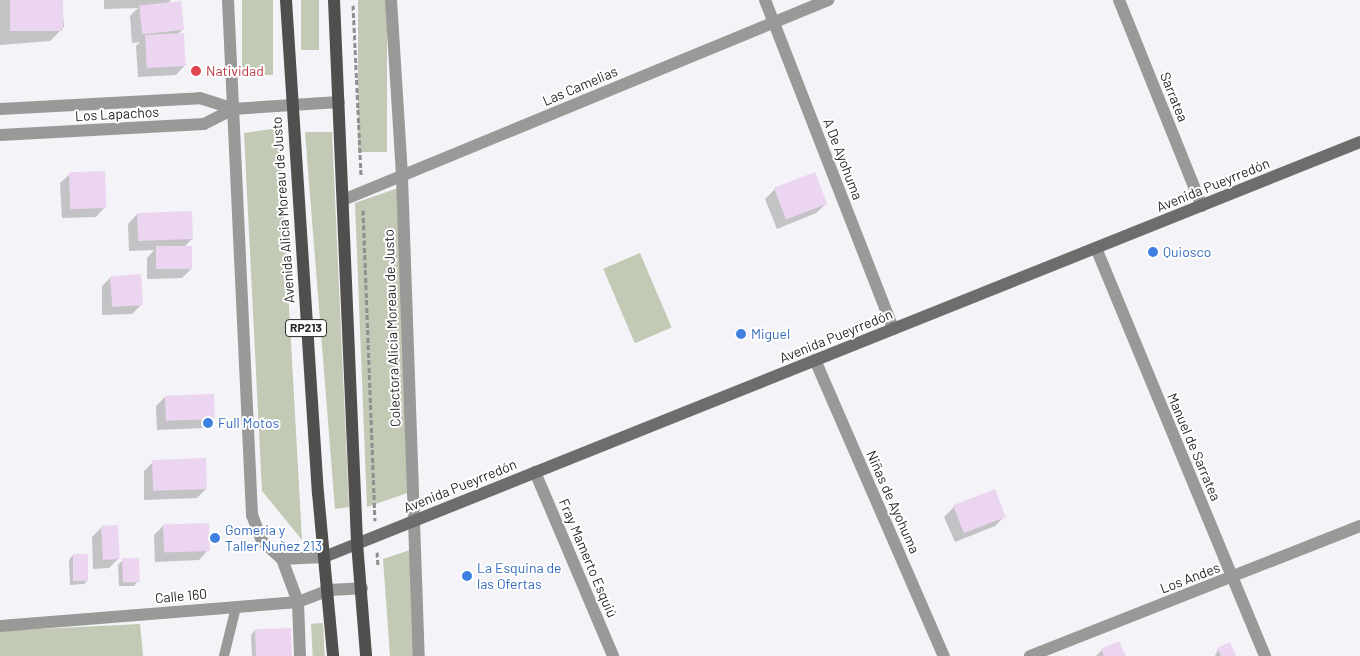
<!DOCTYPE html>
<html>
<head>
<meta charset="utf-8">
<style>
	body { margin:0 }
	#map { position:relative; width:1360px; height:656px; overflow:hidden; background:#f4f3f7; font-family:Barlow,sans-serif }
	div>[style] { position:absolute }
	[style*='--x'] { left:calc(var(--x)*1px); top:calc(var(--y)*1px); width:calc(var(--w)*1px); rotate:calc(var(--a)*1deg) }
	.green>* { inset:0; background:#c2c9b4; transform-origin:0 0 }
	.shadow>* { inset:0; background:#0003 }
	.building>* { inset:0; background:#ecd5f1; transform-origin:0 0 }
	.path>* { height:3px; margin-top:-1.5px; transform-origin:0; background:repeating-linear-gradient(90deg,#8f8f91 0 5px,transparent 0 7.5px) }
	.lane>* { height:10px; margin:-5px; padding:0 5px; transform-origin:5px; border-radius:5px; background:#999997 }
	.street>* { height:12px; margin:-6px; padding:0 6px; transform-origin:6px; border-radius:6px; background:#999997 }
	.secondary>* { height:12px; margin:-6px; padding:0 6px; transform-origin:6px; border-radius:6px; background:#6e6d6b }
	.primary>* { height:12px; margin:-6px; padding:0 6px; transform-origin:6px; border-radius:6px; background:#504f4d }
	.dots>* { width:14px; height:14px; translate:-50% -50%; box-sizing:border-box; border:2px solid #fff; border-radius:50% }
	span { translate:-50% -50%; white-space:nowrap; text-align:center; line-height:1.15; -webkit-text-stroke:4px #fff; paint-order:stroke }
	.shield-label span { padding:1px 4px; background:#fff; border:1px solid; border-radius:4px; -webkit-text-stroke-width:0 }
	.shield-label { font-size:12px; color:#2a2a2b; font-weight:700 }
	.health-label { font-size:14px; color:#be3a42 }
	.left { translate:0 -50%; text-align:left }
	.street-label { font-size:14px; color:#2a2a2b }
	.shop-label { font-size:14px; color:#366cbe }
</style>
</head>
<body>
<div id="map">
	<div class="green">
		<i style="left:242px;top:0;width:31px;height:75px"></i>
		<i style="left:301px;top:0;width:18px;height:50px"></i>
		<i style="left:358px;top:0;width:29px;height:152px"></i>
		<i style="clip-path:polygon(279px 128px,302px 540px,262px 491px,244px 133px)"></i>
		<i style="clip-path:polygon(305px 132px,332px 132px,349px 507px,335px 509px)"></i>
		<i style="clip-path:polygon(398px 188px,413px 491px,367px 507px,355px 203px)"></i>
		<i style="left:640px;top:253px;width:81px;height:40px;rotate:67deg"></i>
		<i style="clip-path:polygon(416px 548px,421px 656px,390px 656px,383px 559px)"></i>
		<i style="left:323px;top:623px;width:33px;height:12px;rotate:87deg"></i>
		<i style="clip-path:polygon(140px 624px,143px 656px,0 656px,0 631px)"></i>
	</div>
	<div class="shadow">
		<i style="clip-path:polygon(0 0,62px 0,64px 27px,50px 41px,0 45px)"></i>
		<i style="clip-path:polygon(104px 0,171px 0,167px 4px,182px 30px,178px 34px,185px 65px,176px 75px,138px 77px,136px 46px,140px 42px,132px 43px,130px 16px,138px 8px,104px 9px)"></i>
		<i style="clip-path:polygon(70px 174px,105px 207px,96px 217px,62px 218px,60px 183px)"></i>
		<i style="clip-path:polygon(775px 189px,826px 204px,816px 213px,777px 229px,765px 199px)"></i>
		<i style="clip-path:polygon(137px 214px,192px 239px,184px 247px,191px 269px,182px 278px,147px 279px,147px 258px,154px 250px,129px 251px,128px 224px)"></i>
		<i style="clip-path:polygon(111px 277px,141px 305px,132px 314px,102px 315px,102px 286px)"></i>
		<i style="clip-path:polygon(165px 397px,213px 418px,204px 428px,157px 430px,156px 406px)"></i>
		<i style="clip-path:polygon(153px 462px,206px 489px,197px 498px,144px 500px,144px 471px)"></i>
		<i style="clip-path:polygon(954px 507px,1005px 516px,995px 526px,955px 542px,944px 517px)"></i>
		<i style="clip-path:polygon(163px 526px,208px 550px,199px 560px,155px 562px,154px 535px)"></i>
		<i style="clip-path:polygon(102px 527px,118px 559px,109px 568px,93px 569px,92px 537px)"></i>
		<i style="clip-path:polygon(73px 555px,88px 580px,84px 584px,70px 585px,69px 560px)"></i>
		<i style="clip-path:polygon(123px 560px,138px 581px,134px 586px,119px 586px,118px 565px)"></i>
		<i style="clip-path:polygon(255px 630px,291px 656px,252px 656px,251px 635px)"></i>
		<i style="clip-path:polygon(1218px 649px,1234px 656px,1215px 656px)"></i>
		<i style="clip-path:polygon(1102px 650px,1124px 656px,1096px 656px)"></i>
	</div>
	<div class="building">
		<i style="left:10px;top:0;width:53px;height:31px"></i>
		<i style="left:181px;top:1px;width:29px;height:42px;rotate:84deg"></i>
		<i style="left:184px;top:33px;width:33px;height:39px;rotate:87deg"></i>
		<i style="left:105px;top:171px;width:37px;height:36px;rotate:88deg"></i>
		<i style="left:815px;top:172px;width:34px;height:44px;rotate:69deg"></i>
		<i style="left:192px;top:211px;width:28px;height:55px;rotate:88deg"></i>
		<i style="left:192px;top:246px;width:23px;height:36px;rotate:90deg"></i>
		<i style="left:141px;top:274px;width:31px;height:31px;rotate:86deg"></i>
		<i style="left:214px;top:394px;width:25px;height:49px;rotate:88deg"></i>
		<i style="left:206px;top:458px;width:31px;height:54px;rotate:88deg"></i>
		<i style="left:995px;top:489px;width:30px;height:45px;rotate:69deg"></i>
		<i style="left:209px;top:523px;width:28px;height:46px;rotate:88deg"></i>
		<i style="left:118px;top:525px;width:34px;height:17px;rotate:87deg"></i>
		<i style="left:73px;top:554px;width:15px;height:27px"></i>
		<i style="left:139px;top:558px;width:24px;height:17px;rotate:88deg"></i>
		<i style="left:291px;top:628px;width:28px;height:36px;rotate:88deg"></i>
		<i style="clip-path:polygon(1119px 641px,1126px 656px,1104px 656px,1101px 649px)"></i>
		<i style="clip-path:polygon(1230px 642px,1236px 656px,1221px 656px,1217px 648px)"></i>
	</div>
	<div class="path">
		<i style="--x:353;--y:5;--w:171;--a:87.3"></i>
		<i style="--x:363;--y:210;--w:311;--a:87.8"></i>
		<i style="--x:377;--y:552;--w:14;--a:86"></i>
	</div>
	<div class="lane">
		<i style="--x:224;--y:656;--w:50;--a:-76.2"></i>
	</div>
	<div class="street">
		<i style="--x:228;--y:0;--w:516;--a:87.33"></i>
		<i style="--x:252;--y:515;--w:28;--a:69"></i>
		<i style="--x:262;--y:541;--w:27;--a:42"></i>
		<i style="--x:282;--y:559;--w:42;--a:-2.7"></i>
		<i style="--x:391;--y:0;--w:177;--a:86.4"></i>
		<i style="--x:402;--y:177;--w:479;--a:88"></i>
		<i style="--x:765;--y:0;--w:353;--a:68.7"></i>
		<i style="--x:1119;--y:0;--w:222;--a:68.1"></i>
		<i style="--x:0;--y:109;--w:200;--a:-3.1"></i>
		<i style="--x:200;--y:98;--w:35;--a:18"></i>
		<i style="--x:0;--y:135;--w:204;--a:-3.1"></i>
		<i style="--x:204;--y:124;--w:33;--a:-27"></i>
		<i style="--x:233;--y:109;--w:106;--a:-3.8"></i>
		<i style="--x:343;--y:200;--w:525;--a:-22.41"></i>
		<i style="--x:1096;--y:248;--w:442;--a:67.5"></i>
		<i style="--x:815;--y:360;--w:323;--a:66.5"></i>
		<i style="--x:535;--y:472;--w:200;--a:67"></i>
		<i style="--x:282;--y:559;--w:46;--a:69.6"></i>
		<i style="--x:298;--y:602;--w:54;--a:87.9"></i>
		<i style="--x:0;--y:626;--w:299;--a:-4.6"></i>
		<i style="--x:298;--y:602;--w:33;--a:-21"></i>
		<i style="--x:329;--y:590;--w:33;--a:-3"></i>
		<i style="--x:1030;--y:656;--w:355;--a:-21.5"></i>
	</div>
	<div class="secondary">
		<i style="--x:324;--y:557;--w:1116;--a:-21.83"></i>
	</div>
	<div class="primary">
		<i style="--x:286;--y:0;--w:494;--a:86.3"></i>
		<i style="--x:318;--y:493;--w:164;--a:84.7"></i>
		<i style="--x:334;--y:0;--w:543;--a:87.57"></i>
		<i style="--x:357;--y:543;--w:113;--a:85.4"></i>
	</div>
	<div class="dots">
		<i style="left:196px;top:71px;background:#e0444e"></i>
		<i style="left:1153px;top:252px;background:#3f7fe0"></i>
		<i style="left:741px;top:334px;background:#3f7fe0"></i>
		<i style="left:208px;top:423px;background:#3f7fe0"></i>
		<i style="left:215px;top:538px;background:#3f7fe0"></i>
		<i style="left:467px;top:576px;background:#3f7fe0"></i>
	</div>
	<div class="shield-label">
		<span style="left:306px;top:328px">RP213</span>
	</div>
	<div class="health-label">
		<span class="left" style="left:206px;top:71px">Natividad</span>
	</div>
	<div class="street-label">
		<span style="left:580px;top:86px;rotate:-23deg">Las Camelias</span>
		<span style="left:1174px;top:97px;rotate:68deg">Sarratea</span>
		<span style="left:117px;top:114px;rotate:-3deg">Los Lapachos</span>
		<span style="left:843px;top:159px;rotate:69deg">A De Ayohuma</span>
		<span style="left:1213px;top:185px;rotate:-22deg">Avenida Pueyrredón</span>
		<span style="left:283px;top:210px;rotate:-94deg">Avenida Alicia Moreau de Justo</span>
		<span style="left:392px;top:328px;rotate:-92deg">Colectora Alicia Moreau de Justo</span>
		<span style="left:836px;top:336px;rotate:-22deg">Avenida Pueyrredón</span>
		<span style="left:1194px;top:447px;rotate:67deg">Manuel de Sarratea</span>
		<span style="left:460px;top:486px;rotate:-22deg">Avenida Pueyrredón</span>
		<span style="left:893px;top:502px;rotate:66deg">Niñas de Ayohuma</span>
		<span style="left:588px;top:558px;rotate:67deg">Fray Mamerto Esquiú</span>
		<span style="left:1190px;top:578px;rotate:-21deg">Los Andes</span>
		<span style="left:181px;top:596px;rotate:-5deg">Calle 160</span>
	</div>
	<div class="shop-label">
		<span class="left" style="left:1163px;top:252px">Quiosco</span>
		<span class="left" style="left:751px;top:334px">Miguel</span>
		<span class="left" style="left:218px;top:423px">Full Motos</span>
		<span class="left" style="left:225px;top:538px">Gomeria y<br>Taller Nuñez 213</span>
		<span class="left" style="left:477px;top:576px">La Esquina de<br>las Ofertas</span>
	</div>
</div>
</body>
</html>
